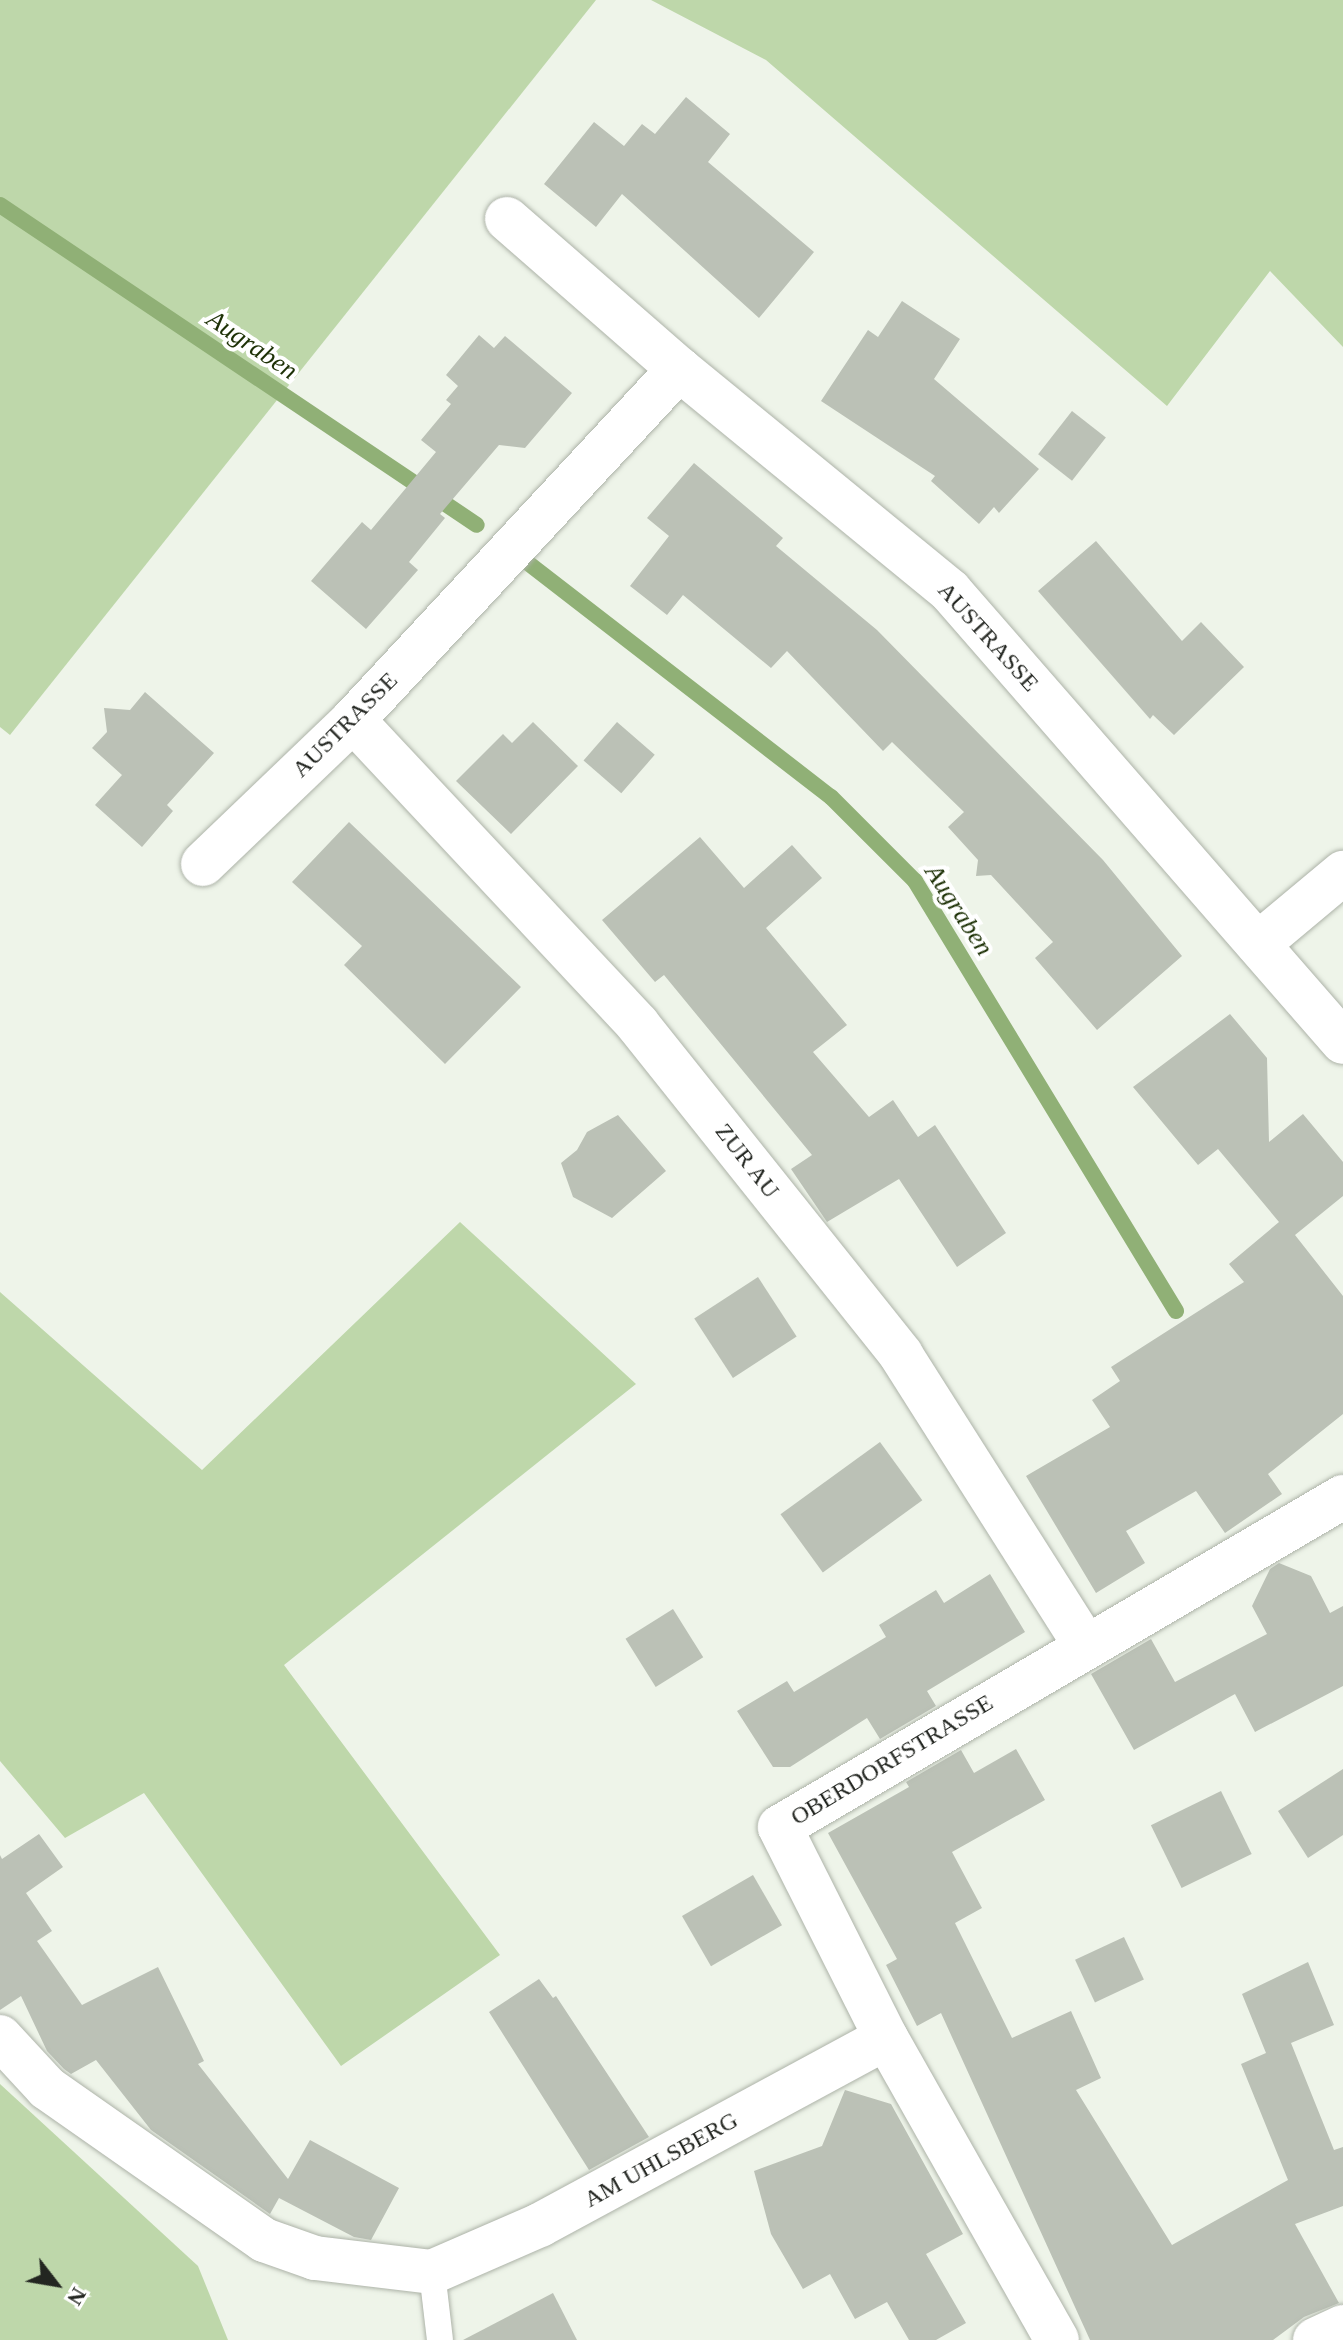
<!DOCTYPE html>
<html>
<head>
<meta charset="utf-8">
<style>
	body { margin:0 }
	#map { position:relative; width:1343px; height:2340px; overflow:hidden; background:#eef4e9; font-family:"Times New Roman",serif }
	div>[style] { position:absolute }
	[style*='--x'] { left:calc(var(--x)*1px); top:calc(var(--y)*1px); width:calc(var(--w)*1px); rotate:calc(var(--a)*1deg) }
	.green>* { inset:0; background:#bed7aa }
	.stream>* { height:16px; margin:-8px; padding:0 8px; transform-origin:8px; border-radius:8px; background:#90b076 }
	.building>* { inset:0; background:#bbc1b6; transform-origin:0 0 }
	.roads { filter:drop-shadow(0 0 2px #adb3a8) drop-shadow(0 0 2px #adb3a8) }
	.service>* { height:26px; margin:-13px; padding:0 13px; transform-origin:13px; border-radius:13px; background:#fff }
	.minor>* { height:44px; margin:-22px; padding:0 22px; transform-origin:22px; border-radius:22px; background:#fff }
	span { translate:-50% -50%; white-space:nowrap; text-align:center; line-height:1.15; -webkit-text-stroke:8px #fff; paint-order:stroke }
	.street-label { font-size:24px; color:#232621 }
	.water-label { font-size:26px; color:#1d3106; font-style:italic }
	.north { position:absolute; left:16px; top:2244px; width:80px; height:80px; -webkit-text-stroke:6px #fff; paint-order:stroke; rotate:121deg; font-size:22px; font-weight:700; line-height:32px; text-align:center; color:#232621 }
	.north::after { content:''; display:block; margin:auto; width:28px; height:36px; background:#232621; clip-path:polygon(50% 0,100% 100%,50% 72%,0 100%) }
</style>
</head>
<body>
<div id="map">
	<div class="green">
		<i style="clip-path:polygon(0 0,596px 0,10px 735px,0 727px)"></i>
		<i style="clip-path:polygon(651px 0,1343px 0,1343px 347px,1270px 271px,1167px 406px,766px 60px)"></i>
		<i style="clip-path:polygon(460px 1222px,636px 1384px,284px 1665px,500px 1955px,341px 2066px,144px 1793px,65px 1838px,0 1761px,0 1292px,202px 1470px)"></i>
		<i style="clip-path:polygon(0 2084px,198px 2266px,228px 2340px,0 2340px)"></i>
	</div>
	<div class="stream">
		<i style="--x:0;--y:205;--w:574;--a:33.86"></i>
		<i style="--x:528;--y:563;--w:383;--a:37.7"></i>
		<i style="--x:831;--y:797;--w:119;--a:45"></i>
		<i style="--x:915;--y:881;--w:503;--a:58.74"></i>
	</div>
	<div class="building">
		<i style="clip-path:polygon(686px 97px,730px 134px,708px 162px,814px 252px,759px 318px,622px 194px,596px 227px,544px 184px,594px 122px,624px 146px,642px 124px,655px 134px)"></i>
		<i style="clip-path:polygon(902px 301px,960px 339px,934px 379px,1039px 469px,999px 513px,994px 507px,979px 524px,931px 481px,935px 476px,821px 401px,868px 330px,878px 337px)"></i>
		<i style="clip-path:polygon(479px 335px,494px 348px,505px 336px,572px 393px,525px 448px,499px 445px,440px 514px,445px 518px,409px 562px,418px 570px,366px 629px,311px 581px,362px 522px,371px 530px,436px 452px,421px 440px,451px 404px,446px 400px,458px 386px,446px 375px)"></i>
		<i style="left:1072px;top:411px;width:43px;height:55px;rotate:38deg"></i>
		<i style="clip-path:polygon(694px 463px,783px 538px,776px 546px,877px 630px,1103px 860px,1182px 956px,1097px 1030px,1035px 958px,1053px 942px,991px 875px,976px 876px,978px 860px,948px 827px,964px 812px,892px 742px,883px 751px,787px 651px,771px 668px,683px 595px,667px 615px,630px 586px,669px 536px,647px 518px)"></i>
		<i style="clip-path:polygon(1096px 541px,1182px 641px,1201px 622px,1244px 667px,1174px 735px,1153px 715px,1150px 719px,1038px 591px)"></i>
		<i style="clip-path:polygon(145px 692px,214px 753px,167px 805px,173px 811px,142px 847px,95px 805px,122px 775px,92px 748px,107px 732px,104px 708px,130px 710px)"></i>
		<i style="clip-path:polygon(533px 722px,578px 766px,511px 834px,456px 781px,503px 734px,512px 743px)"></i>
		<i style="left:617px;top:722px;width:50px;height:51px;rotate:41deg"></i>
		<i style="clip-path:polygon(349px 822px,521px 987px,445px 1064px,344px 965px,362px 946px,292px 882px)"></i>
		<i style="clip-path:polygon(700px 837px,744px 888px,792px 845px,822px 878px,766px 928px,847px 1025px,813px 1052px,869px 1117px,893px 1100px,918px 1137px,935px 1125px,1006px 1233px,957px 1267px,899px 1179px,827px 1222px,791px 1169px,812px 1155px,664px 975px,655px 982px,602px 920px)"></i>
		<i style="clip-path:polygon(1230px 1014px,1267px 1058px,1269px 1142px,1303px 1114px,1343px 1162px,1343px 1196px,1295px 1235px,1343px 1296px,1343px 1414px,1268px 1474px,1282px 1494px,1225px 1533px,1196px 1491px,1126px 1531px,1145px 1563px,1096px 1593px,1026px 1476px,1110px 1427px,1092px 1400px,1120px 1381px,1111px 1367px,1244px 1282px,1229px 1264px,1279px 1222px,1218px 1149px,1198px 1165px,1133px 1087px)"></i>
		<i style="clip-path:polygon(618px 1115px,666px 1171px,612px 1218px,573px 1197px,561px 1163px,577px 1150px,587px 1132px)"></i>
		<i style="left:758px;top:1277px;width:71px;height:76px;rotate:57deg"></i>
		<i style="left:880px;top:1442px;width:72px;height:123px;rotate:54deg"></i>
		<i style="clip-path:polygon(1279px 1563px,1311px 1576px,1330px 1613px,1343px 1606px,1343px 1686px,1255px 1732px,1235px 1694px,1134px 1750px,1091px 1674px,1151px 1639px,1175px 1682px,1267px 1634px,1252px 1606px,1270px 1569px)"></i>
		<i style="clip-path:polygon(990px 1574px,1025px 1632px,927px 1691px,936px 1706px,880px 1739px,867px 1718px,790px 1767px,773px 1767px,737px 1711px,787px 1681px,794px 1692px,886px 1637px,879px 1625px,936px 1590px,944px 1603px)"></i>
		<i style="left:673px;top:1609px;width:57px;height:56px;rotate:58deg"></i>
		<i style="clip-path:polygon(1016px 1749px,1045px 1800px,952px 1852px,982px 1908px,955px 1923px,1012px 2038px,1071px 2011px,1101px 2078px,1076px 2090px,1172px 2245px,1288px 2180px,1241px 2064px,1266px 2053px,1242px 1994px,1308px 1962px,1334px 2025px,1291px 2043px,1334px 2150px,1343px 2147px,1343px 2206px,1295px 2224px,1339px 2303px,1304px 2317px,1273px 2340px,1090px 2340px,941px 2013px,917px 2026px,886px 1965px,897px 1959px,828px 1833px,909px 1787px,906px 1782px,961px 1750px,974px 1773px)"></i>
		<i style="clip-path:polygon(1343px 1769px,1343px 1835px,1308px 1858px,1278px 1811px)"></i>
		<i style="left:1221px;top:1791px;width:70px;height:78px;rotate:64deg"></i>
		<i style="clip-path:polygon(39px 1834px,63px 1867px,26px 1893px,52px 1931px,37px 1941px,82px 2005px,158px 1967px,204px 2061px,198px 2064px,288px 2179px,310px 2140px,399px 2188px,371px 2240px,354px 2237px,279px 2198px,270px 2214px,151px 2130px,96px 2060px,71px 2074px,64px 2069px,47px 2051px,21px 1996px,0 2010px,0 1855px,2px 1859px)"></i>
		<i style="left:753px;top:1875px;width:58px;height:82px;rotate:60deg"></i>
		<i style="left:1124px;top:1937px;width:47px;height:54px;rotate:65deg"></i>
		<i style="clip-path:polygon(539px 1979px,553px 1998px,556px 1996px,649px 2137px,589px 2170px,489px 2012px)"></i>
		<i style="clip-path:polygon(845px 2090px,891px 2104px,963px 2234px,926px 2254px,966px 2323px,936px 2340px,909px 2340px,887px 2302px,855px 2319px,830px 2274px,803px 2289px,771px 2234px,754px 2171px,822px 2146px)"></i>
		<i style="clip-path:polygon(553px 2293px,577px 2340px,463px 2340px)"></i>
	</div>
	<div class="roads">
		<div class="service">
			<i style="--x:432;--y:2272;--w:68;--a:83.3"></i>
		</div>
		<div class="minor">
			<i style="--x:507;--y:219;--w:228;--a:41.1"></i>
			<i style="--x:679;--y:369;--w:350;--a:39.3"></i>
			<i style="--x:950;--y:591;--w:598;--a:48.93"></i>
			<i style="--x:353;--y:720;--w:417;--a:46.9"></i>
			<i style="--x:638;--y:1025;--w:422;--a:51.4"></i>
			<i style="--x:901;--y:1355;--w:343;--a:57.6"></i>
			<i style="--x:203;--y:864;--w:208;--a:-43.8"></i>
			<i style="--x:353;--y:720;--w:479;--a:-47.1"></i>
			<i style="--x:1258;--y:944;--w:111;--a:-39.9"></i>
			<i style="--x:0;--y:2037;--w:69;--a:47.3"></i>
			<i style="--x:47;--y:2088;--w:265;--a:35"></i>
			<i style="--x:264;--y:2240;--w:54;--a:19.4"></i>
			<i style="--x:315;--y:2258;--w:118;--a:6.8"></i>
			<i style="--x:432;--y:2272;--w:118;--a:-23.5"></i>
			<i style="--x:540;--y:2225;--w:393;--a:-28.4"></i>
			<i style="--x:1057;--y:2340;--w:347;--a:-119.5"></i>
			<i style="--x:886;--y:2038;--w:236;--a:-116.7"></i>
			<i style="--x:780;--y:1827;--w:653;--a:-30.38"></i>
			<i style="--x:1315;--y:2340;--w:31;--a:-25"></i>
		</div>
	</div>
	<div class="street-label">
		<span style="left:988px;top:637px;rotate:48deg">AUSTRASSE</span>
		<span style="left:345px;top:725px;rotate:-45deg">AUSTRASSE</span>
		<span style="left:747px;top:1161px;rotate:52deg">ZUR AU</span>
		<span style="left:892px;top:1760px;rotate:-31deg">OBERDORFSTRASSE</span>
		<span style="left:661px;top:2160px;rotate:-29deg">AM UHLSBERG</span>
	</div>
	<div class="water-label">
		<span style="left:252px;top:345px;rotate:34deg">Augraben</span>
		<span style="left:959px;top:910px;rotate:57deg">Augraben</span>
	</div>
	<div class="north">N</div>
</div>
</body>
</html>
